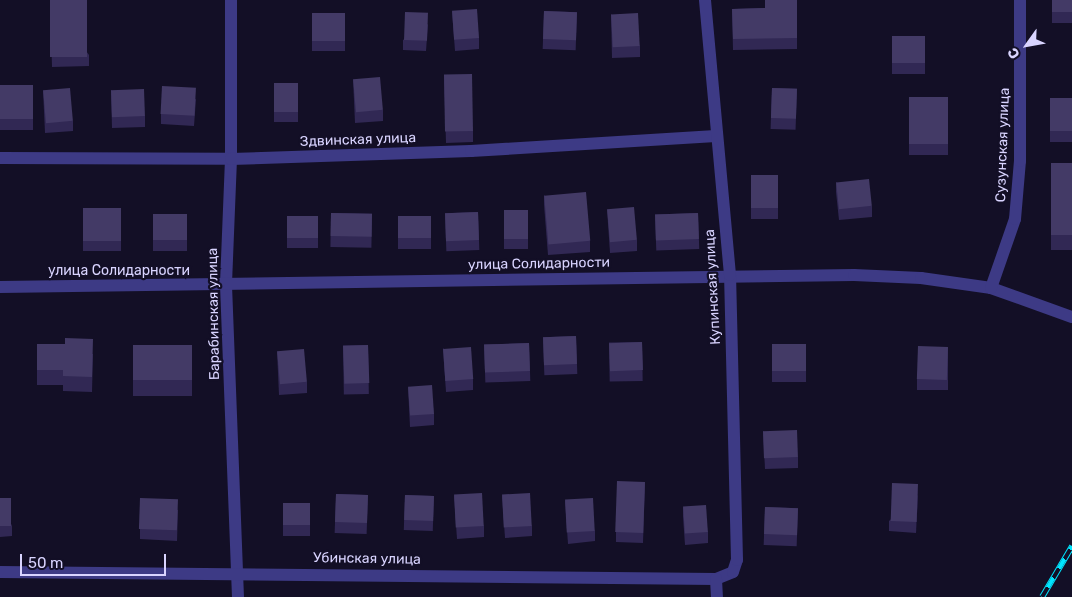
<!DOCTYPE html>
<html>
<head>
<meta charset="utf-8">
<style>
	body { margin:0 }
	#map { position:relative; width:1072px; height:597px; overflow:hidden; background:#130f26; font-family:Rubik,sans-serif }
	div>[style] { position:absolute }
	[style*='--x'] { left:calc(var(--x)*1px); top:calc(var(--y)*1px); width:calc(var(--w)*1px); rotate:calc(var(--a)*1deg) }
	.minor>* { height:12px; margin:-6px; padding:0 6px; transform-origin:6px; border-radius:6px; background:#3d3a85 }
	.rail>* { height:5.5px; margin-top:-2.75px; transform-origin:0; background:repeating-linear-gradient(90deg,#130f26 0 11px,#00e5ff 0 22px); box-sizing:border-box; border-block:1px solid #00e5ff }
	.wall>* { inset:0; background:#312854; transform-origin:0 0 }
	.shaded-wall>* { inset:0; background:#1d163a }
	.building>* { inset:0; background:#433a66; transform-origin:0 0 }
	span { translate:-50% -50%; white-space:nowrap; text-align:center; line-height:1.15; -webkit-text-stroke:4.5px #130f26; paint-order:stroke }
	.street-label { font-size:14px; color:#d9d4ff }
	.north { position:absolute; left:1002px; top:20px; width:50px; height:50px; -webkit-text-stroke:4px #130f26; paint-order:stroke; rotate:238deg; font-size:14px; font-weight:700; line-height:20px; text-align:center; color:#d9d4ff }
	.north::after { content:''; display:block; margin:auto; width:18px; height:22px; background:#d9d4ff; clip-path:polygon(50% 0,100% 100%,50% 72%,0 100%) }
	.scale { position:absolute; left:20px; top:554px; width:146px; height:22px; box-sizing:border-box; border:2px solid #d9d4ff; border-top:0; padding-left:6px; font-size:15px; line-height:18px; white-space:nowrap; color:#d9d4ff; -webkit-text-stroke:4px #130f26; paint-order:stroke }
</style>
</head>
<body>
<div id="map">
	<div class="minor">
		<i style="--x:231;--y:0;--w:159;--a:90"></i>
		<i style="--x:231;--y:159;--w:126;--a:92.3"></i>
		<i style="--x:226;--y:285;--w:312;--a:87.8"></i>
		<i style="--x:0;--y:158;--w:231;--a:0.2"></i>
		<i style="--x:231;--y:159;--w:240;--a:-1.9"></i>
		<i style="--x:471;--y:151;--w:245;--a:-3.5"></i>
		<i style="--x:0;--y:287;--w:854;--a:-0.81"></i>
		<i style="--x:854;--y:275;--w:67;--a:2.6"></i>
		<i style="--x:921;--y:278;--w:71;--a:8.1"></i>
		<i style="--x:991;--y:288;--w:86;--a:19.7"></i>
		<i style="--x:991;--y:288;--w:73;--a:-70.8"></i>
		<i style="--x:1015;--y:219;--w:58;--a:-85.1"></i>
		<i style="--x:1020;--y:161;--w:161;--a:-90"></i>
		<i style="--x:0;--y:572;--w:716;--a:0.56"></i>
		<i style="--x:716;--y:579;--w:18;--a:-22"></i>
		<i style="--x:733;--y:572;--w:13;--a:-72"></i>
		<i style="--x:737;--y:560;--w:285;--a:-91.4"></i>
		<i style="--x:730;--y:275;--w:276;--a:-95.2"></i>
		<i style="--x:716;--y:579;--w:18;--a:87"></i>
	</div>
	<div class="rail">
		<i style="--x:1042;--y:597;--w:59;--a:-59.5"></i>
	</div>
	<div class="wall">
		<i style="clip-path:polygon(50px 0,89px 55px,89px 66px,52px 67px)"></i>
		<i style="clip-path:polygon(797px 0,797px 49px,733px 50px,732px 9px,765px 8px)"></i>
		<i style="left:1052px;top:0;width:20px;height:23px"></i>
		<i style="clip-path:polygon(452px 11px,479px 38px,479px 49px,455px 51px)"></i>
		<i style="left:544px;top:11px;width:33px;height:38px;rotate:2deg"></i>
		<i style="left:312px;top:13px;width:33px;height:38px"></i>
		<i style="clip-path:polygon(611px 14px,640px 46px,640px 57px,612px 58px)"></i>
		<i style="clip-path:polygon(428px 24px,426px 51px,403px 50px,403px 40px)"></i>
		<i style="left:892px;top:36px;width:33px;height:38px"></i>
		<i style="clip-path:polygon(444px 75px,473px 131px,473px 142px,446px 143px)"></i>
		<i style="clip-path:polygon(353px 79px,383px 110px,383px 121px,355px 123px)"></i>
		<i style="left:274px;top:83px;width:24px;height:39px"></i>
		<i style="left:0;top:85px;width:33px;height:45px"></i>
		<i style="left:772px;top:88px;width:25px;height:41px;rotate:2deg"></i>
		<i style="clip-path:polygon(43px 90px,73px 121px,73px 131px,45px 133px)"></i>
		<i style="clip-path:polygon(111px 90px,145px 116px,145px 127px,112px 128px)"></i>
		<i style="left:909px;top:97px;width:39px;height:58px"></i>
		<i style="left:1050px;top:98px;width:22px;height:44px"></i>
		<i style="clip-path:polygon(196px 99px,194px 126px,161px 124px,161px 114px)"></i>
		<i style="left:1072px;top:163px;width:87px;height:21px;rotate:90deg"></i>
		<i style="left:751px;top:175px;width:27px;height:44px"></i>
		<i style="clip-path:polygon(836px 182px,872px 206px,872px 217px,839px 220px,836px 192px)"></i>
		<i style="clip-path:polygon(544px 195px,590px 241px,590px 252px,548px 255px,544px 205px)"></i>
		<i style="left:83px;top:208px;width:38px;height:43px"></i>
		<i style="clip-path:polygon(607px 209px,637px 240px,637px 251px,610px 253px)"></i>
		<i style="left:528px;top:210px;width:39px;height:24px;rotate:90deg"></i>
		<i style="left:478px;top:212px;width:38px;height:33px;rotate:88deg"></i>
		<i style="left:331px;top:213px;width:41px;height:34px;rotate:1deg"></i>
		<i style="left:698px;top:213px;width:36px;height:43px;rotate:88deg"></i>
		<i style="left:153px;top:214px;width:34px;height:37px"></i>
		<i style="left:287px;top:216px;width:31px;height:32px"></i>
		<i style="left:431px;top:216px;width:33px;height:33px;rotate:90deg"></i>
		<i style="left:576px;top:336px;width:38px;height:33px;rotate:88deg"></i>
		<i style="left:642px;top:342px;width:39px;height:33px;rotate:89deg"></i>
		<i style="left:529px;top:343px;width:38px;height:45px;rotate:88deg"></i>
		<i style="clip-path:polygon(37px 344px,93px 354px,92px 392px,63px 391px,63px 385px,37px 385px)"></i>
		<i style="left:772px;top:344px;width:34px;height:38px"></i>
		<i style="left:133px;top:345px;width:59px;height:51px"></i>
		<i style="left:368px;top:345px;width:49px;height:25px;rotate:89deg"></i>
		<i style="clip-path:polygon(948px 347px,948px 390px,917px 390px,917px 379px)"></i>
		<i style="clip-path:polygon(443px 348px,473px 379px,473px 390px,446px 392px)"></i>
		<i style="clip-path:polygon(277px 351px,307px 382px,307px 393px,279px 395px)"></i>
		<i style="clip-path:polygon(408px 387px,434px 414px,434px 425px,410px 427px)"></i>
		<i style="clip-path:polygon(763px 431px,798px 457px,798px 468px,765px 469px)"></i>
		<i style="clip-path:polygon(645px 482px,643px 543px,616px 542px,616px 532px)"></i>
		<i style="left:336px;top:494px;width:32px;height:39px;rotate:2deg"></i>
		<i style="left:405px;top:495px;width:29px;height:35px;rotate:2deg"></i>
		<i style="clip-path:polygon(454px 495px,484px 526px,484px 537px,457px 539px)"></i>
		<i style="clip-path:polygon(502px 495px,532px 526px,532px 536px,505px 538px)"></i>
		<i style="clip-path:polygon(918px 495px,916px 533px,889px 531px,889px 521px)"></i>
		<i style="clip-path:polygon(0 498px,12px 526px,12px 536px,0 537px)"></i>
		<i style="clip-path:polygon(140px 498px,178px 510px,177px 541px,140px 539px)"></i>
		<i style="clip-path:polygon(565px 500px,595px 531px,595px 541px,568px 544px)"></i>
		<i style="left:310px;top:503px;width:33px;height:27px;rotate:90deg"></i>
		<i style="clip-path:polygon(683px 507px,708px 532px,708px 543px,685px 545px,683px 517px)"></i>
		<i style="left:765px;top:507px;width:33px;height:38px;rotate:2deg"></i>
	</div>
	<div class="shaded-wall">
		<i style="clip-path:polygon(918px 484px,918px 495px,916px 533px,916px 522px)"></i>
	</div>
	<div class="building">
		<i style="left:50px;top:0;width:37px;height:57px"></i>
		<i style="clip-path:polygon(765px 0,797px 0,797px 38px,733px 39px,732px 9px,765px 8px)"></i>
		<i style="left:1052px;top:0;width:20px;height:12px"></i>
		<i style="left:477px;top:9px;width:29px;height:25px;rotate:86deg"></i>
		<i style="left:544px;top:11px;width:33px;height:28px;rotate:2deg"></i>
		<i style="left:405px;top:12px;width:23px;height:28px;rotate:2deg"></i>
		<i style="left:312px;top:13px;width:33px;height:28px"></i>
		<i style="left:638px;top:13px;width:33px;height:27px;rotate:87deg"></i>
		<i style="left:892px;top:36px;width:33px;height:27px"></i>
		<i style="left:472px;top:74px;width:57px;height:28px;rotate:89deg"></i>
		<i style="left:380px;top:77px;width:33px;height:27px;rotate:85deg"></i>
		<i style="left:274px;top:83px;width:24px;height:29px"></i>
		<i style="left:0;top:85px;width:33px;height:34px"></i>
		<i style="left:162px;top:86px;width:34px;height:28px;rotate:3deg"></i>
		<i style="left:70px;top:88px;width:33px;height:27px;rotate:85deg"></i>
		<i style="left:772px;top:88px;width:25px;height:30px;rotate:2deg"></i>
		<i style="left:144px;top:89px;width:27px;height:33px;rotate:88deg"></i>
		<i style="left:909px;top:97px;width:39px;height:47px"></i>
		<i style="left:1050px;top:98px;width:22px;height:33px"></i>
		<i style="left:1072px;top:163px;width:72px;height:21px;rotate:90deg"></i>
		<i style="left:751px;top:175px;width:27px;height:33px"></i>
		<i style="left:869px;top:179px;width:27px;height:33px;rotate:84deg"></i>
		<i style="left:586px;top:192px;width:49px;height:42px;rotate:85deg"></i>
		<i style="left:634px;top:207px;width:33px;height:27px;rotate:85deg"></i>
		<i style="left:83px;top:208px;width:38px;height:33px"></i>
		<i style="left:528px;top:210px;width:29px;height:24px;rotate:90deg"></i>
		<i style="left:478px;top:212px;width:28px;height:33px;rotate:88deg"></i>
		<i style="left:331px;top:213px;width:41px;height:23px;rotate:1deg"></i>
		<i style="left:698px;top:213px;width:26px;height:43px;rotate:88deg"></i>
		<i style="left:153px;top:214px;width:34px;height:26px"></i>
		<i style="left:287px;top:216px;width:31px;height:22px"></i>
		<i style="left:431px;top:216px;width:22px;height:33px;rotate:90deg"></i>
		<i style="left:576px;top:336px;width:28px;height:33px;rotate:88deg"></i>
		<i style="clip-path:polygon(65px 338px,93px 339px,92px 377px,63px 376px,63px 370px,37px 370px,37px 344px,65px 344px)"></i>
		<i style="left:642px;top:342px;width:28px;height:33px;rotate:88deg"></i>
		<i style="left:529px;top:343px;width:28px;height:45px;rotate:88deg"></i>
		<i style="left:772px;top:344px;width:34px;height:27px"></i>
		<i style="left:133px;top:345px;width:59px;height:35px"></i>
		<i style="left:368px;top:345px;width:38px;height:25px;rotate:88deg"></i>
		<i style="left:918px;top:346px;width:30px;height:33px;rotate:2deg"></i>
		<i style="left:471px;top:347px;width:32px;height:28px;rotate:86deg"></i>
		<i style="left:304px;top:349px;width:33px;height:27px;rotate:85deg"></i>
		<i style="left:432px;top:385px;width:29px;height:24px;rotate:86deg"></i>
		<i style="left:797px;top:430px;width:27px;height:34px;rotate:88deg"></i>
		<i style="left:617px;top:481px;width:28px;height:51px;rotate:2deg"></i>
		<i style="left:892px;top:483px;width:26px;height:38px;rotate:2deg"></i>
		<i style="left:482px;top:493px;width:33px;height:28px;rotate:87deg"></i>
		<i style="left:530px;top:493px;width:33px;height:28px;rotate:87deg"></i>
		<i style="left:336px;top:494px;width:32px;height:28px;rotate:2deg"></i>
		<i style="left:405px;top:495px;width:29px;height:25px;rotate:2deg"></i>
		<i style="left:0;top:498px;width:11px;height:28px"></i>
		<i style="left:140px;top:498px;width:38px;height:31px;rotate:2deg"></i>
		<i style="left:593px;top:498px;width:33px;height:28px;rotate:87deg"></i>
		<i style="left:310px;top:503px;width:22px;height:27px;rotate:90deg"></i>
		<i style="left:706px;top:505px;width:27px;height:23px;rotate:86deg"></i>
		<i style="left:765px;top:507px;width:33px;height:27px;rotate:2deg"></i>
	</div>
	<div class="street-label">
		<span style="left:358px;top:140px;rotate:-2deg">Здвинская улица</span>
		<span style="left:1003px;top:145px;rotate:-88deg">Сузунская улица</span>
		<span style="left:539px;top:264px;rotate:-1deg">улица Солидарности</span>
		<span style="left:119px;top:271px">улица Солидарности</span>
		<span style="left:713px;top:287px;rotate:-93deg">Купинская улица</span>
		<span style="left:214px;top:314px;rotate:-91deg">Барабинская улица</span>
		<span style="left:367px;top:559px;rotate:1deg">Убинская улица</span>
	</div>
	<div class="north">С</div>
	<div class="scale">50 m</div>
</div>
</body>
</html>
